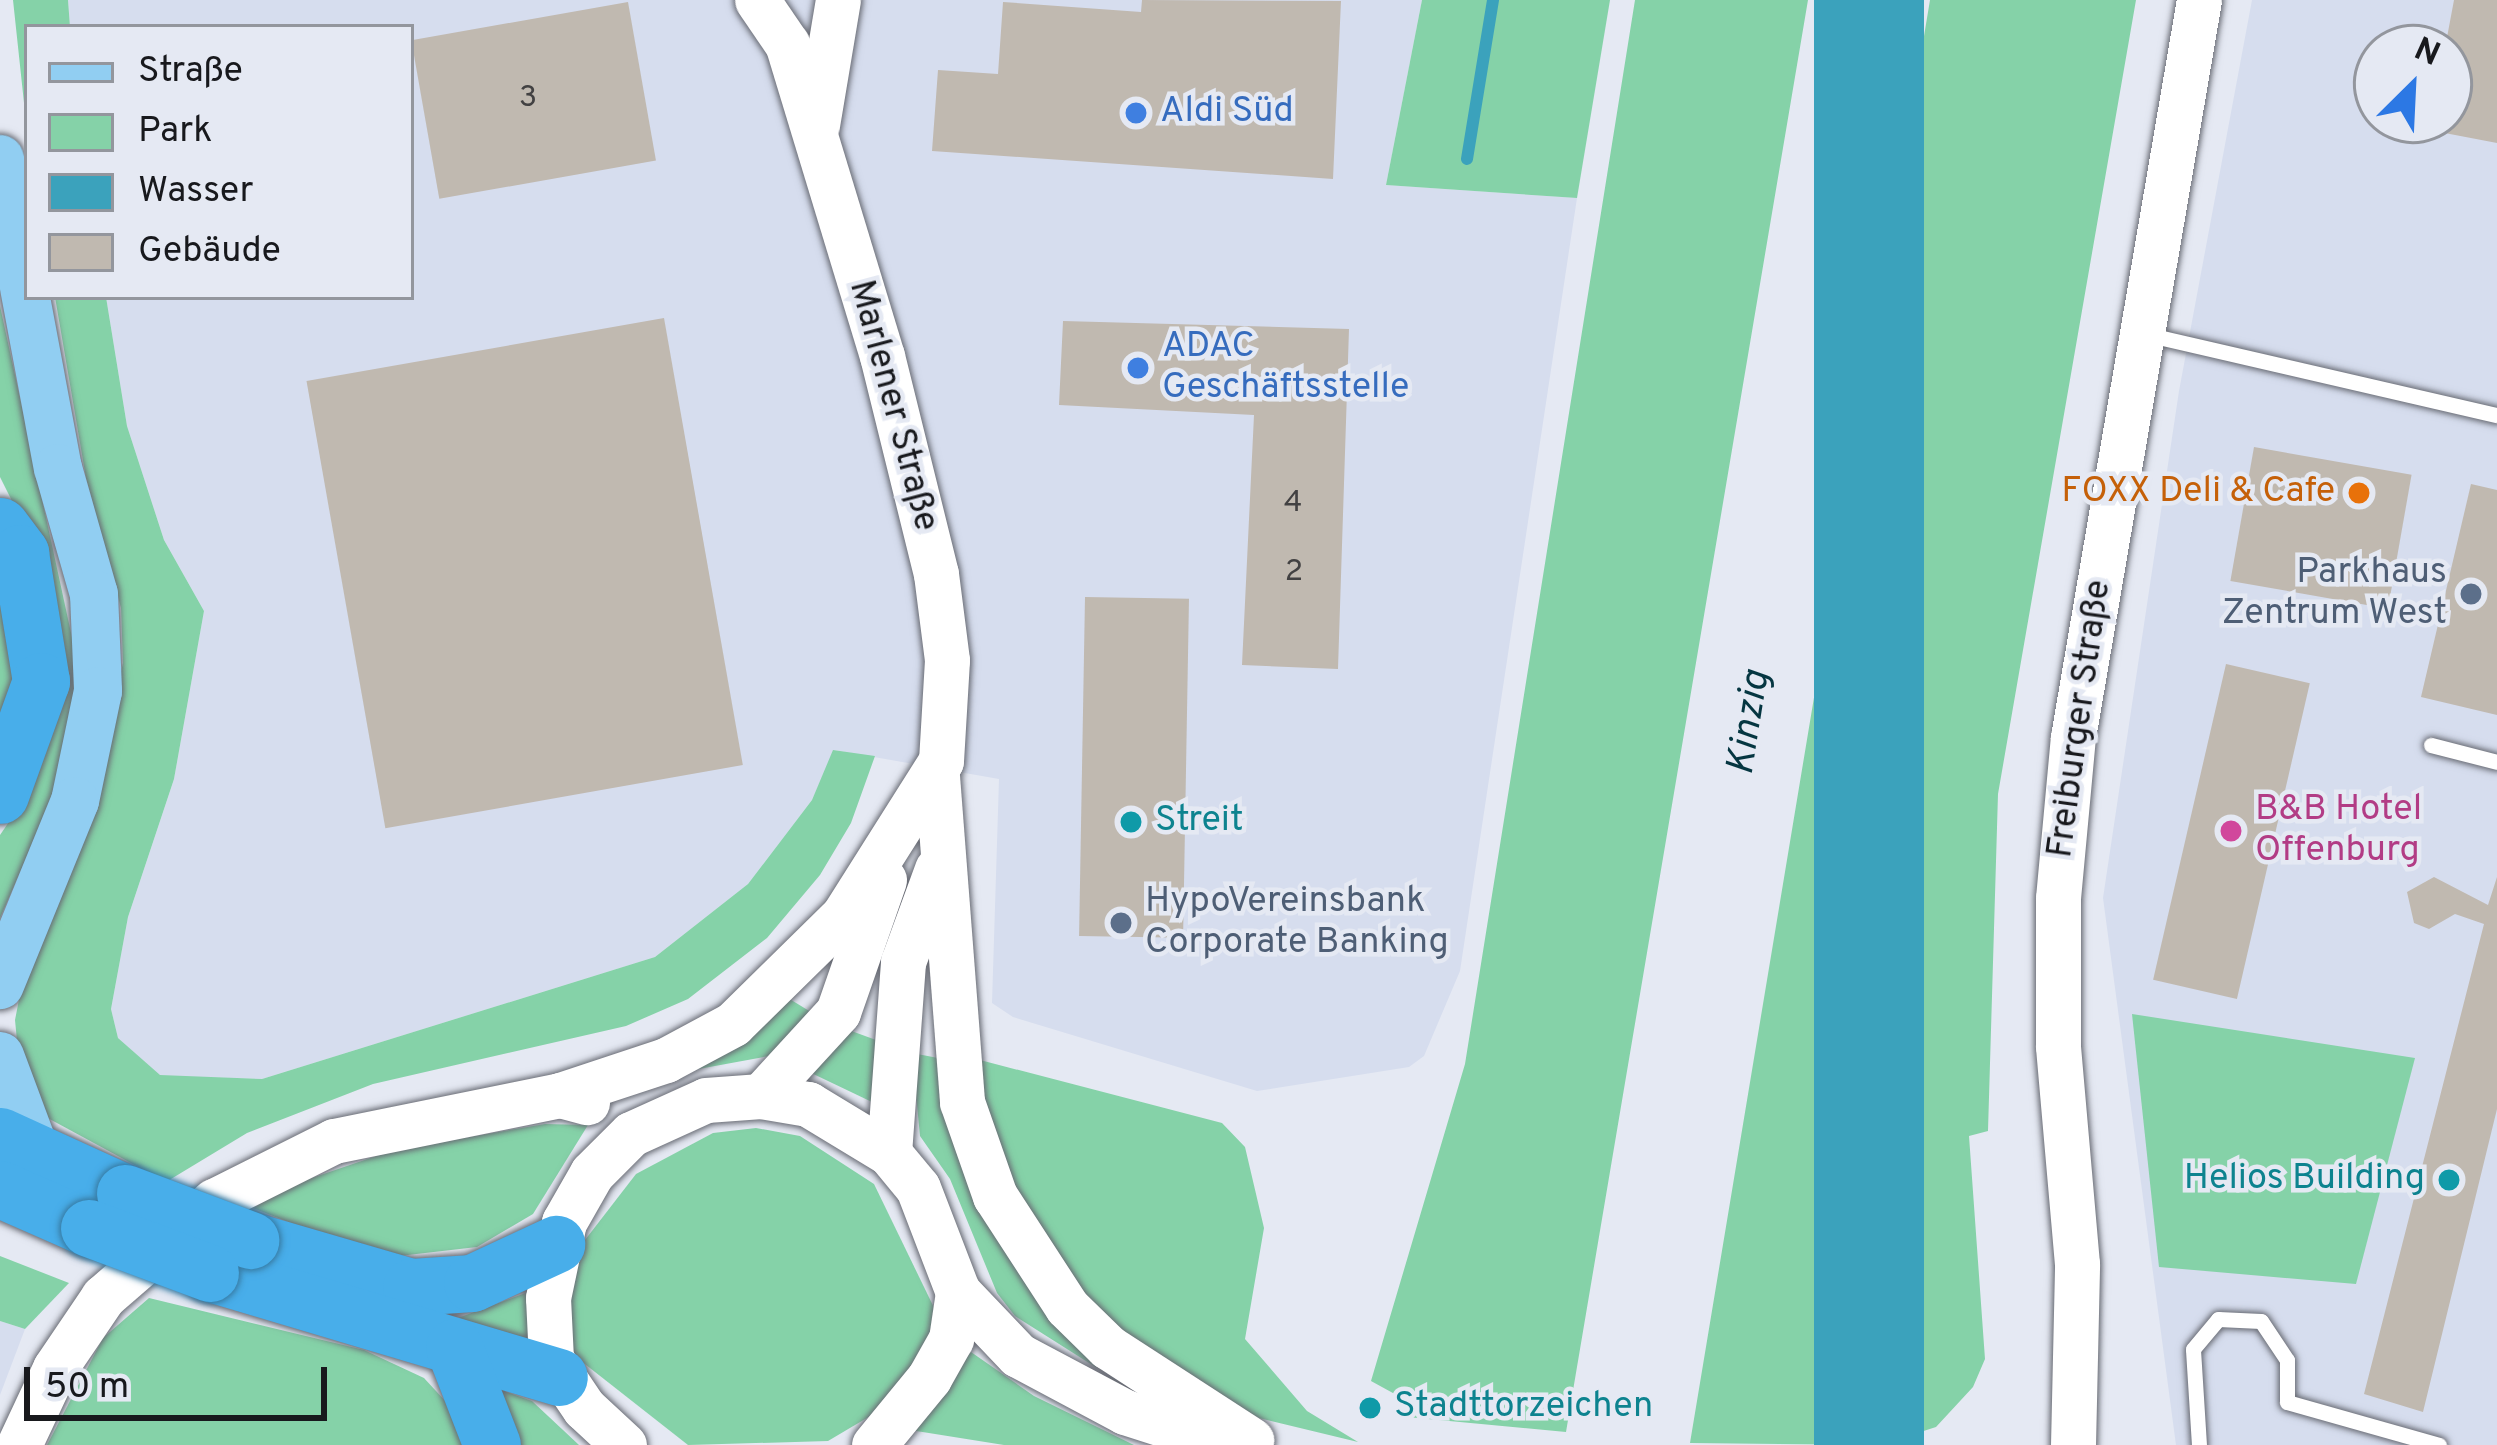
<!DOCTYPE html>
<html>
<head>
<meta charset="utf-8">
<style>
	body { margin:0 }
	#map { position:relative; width:2497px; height:1445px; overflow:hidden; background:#e5e9f3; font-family:Overpass,sans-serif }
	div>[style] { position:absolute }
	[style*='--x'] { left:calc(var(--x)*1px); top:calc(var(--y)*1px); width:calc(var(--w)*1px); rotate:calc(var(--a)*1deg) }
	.built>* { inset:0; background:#d6ddee }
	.green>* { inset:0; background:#85d2a8 }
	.water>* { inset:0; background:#3ba2bc; transform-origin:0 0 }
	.stream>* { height:12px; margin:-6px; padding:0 6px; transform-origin:6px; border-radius:6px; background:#3ba2bc }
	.building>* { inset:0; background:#c0b9b0; transform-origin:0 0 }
	.roads { filter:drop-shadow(0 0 3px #686b74) drop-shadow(0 0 3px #686b74) }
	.lane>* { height:15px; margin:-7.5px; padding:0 7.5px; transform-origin:7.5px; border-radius:7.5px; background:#fff }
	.secondary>* { height:45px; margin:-22.5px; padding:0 22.5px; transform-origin:22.5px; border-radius:22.5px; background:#fff }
	.primary>* { height:48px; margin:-24px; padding:0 24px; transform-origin:24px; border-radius:24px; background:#91cef2 }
	.highway>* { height:57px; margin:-28.5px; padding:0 28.5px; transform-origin:28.5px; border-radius:28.5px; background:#48aeea }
	.bridges { filter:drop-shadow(0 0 3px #377aa2) drop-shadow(0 0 3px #377aa2) }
	.highway-bridge>* { height:57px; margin:-28.5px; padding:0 28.5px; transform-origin:28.5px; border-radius:28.5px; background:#48aeea }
	.dots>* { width:33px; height:33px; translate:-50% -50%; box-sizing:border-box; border:6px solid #e5e9f3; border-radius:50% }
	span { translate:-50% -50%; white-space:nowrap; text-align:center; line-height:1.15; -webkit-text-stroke:9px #e5e9f3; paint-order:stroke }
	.number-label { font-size:30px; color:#424142 }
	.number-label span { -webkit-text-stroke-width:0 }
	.shop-label { font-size:36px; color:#366cbe }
	.left { translate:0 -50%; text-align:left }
	.street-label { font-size:36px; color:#18191d }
	.food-label { font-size:36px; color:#c56008 }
	.right { translate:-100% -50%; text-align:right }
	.service-label { font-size:36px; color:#4e5e75 }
	.hotel-label { font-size:36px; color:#b23c85 }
	.culture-label { font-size:36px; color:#0d838f }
	.water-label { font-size:39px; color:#053641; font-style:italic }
	.legend { position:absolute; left:24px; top:24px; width:390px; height:276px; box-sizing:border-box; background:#e5e9f3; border:3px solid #93969d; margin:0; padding:15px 21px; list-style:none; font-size:36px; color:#18191d }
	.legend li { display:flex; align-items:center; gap:24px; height:60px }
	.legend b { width:60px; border:3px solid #93969d }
	.north { position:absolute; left:2353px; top:24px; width:120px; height:120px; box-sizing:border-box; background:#e5e9f3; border:3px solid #93969d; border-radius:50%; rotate:24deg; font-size:33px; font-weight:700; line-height:48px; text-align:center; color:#18191d }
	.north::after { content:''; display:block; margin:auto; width:42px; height:54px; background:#2c78e4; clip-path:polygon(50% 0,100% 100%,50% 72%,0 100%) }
	.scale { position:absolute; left:24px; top:1367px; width:303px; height:54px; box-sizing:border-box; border:6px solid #18191d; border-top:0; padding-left:15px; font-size:36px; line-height:42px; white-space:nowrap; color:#18191d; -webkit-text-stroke:9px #e5e9f3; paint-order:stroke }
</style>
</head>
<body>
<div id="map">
	<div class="built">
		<i style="clip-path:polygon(68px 0,1422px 0,1386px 185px,1577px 198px,1460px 971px,1424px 1056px,1409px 1067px,1257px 1091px,1013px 1017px,992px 1003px,999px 779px,834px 750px,812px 800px,748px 884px,655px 957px,262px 1079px,160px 1076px,118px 1038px,111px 1009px,128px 917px,174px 779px,204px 611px,164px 540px,127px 426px,106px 297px,411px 297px,411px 27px,70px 27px)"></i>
		<i style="clip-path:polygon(evenodd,2252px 0,2497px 0,2497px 1445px,2176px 1445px,2103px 898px,2179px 391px,2252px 0,2377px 48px,2449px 48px,2449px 120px,2377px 120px,2377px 48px)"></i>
		<i style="clip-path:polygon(0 1321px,25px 1329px,0 1395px)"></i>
	</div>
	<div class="green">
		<i style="clip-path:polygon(13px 0,68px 0,70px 27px,27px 27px,27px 131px)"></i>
		<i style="clip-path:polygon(1422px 0,1610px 0,1577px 198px,1386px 185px)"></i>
		<i style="clip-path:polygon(1635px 0,1808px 0,1566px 1432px,1407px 1417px,1402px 1398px,1371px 1381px,1465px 1064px)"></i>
		<i style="clip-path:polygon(1930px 0,2136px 0,1998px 794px,1988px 1131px,1969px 1136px,1985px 1359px,1973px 1387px,1936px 1427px,1880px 1445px,1690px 1443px)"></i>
		<i style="clip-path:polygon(55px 297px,106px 297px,127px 426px,164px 540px,204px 611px,174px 779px,128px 917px,111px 1009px,118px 1038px,160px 1075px,262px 1079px,655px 957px,748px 884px,812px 800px,833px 750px,875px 756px,851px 823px,820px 875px,767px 938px,688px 999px,626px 1026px,373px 1084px,247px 1133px,166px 1182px,44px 1116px,20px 1072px,15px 1020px,28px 954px,100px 766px,123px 663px,121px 608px,86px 478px)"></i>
		<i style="clip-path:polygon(0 306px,73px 642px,75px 707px,52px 799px,0 918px,0 835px,26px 797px,38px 553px,0 477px)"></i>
		<i style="clip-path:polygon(0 577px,18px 672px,0 748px)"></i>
		<i style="clip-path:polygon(788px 998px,819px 1017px,769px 1056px,666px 1075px)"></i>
		<i style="clip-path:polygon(2132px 1014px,2415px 1058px,2356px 1284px,2159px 1267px)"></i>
		<i style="clip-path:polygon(846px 1029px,876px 1040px,874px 1103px,807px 1071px)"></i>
		<i style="clip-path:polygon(912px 1053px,938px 1058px,1097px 1368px,1015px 1316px,997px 1293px,950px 1179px,920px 1136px)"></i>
		<i style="clip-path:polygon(980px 1060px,1222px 1123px,1245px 1147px,1264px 1228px,1245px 1339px,1307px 1411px,1358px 1442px,1259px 1418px,1114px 1336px,1022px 1214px,978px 1082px)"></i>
		<i style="clip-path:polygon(545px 1124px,588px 1125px,533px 1214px,477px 1247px,399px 1256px,355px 1248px,253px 1208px,294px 1184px,394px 1150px)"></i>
		<i style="clip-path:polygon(756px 1128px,800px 1136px,874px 1184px,940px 1320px,937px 1335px,877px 1412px,828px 1441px,688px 1445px,567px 1350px,571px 1279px,585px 1240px,636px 1174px,713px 1133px)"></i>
		<i style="clip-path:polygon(0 1256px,69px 1283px,25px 1329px,0 1321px)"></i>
		<i style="clip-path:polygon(531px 1291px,531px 1340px,458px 1318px)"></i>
		<i style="clip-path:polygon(149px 1298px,364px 1350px,424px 1378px,459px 1416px,468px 1445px,47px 1445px,103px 1338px)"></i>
		<i style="clip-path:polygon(971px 1352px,1034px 1396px,1134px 1445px,1004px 1445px,910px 1430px)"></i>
		<i style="clip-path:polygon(495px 1388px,532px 1401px,579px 1445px,514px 1445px)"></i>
	</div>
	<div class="water">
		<i style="left:1814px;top:0;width:110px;height:1451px"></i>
	</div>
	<div class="stream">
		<i style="--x:1467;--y:159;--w:161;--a:-80.7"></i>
	</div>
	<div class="building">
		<i style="clip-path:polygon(1142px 0,1341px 1px,1333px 179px,932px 151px,938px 70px,998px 74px,1003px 2px,1141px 12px)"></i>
		<i style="clip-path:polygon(2454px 0,2497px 0,2497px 143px,2429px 130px,2431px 120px,2449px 120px,2445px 48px)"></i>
		<i style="left:628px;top:2px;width:161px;height:220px;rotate:80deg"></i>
		<i style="left:664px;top:318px;width:454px;height:363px;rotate:80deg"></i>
		<i style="clip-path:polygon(1063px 321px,1349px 329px,1338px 669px,1242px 665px,1254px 415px,1059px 405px)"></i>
		<i style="left:2254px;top:447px;width:160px;height:136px;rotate:10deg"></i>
		<i style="clip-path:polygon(2471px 484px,2497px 490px,2497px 715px,2421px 697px)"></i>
		<i style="left:1085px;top:597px;width:104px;height:339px;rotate:1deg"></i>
		<i style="left:2226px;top:664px;width:86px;height:324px;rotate:13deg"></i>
		<i style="clip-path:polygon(2434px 877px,2488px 905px,2497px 877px,2497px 1109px,2423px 1412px,2364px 1394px,2484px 924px,2455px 914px,2429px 929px,2414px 923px,2407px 892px)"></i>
	</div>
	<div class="roads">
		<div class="lane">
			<i style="--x:2145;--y:334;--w:361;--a:13"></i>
			<i style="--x:2431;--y:745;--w:68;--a:14.4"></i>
			<i style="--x:2199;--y:1445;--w:96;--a:-93.6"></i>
			<i style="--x:2193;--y:1349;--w:39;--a:-50"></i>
			<i style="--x:2218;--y:1319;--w:43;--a:2.7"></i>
			<i style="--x:2261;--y:1321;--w:47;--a:56.3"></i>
			<i style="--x:2287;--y:1360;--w:42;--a:90"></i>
			<i style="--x:2287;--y:1402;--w:158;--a:15.8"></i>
		</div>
		<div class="secondary">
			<i style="--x:817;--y:125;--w:127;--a:-80.5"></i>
			<i style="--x:937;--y:776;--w:327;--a:85.6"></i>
			<i style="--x:962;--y:1102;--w:100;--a:70.7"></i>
			<i style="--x:995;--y:1196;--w:132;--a:57"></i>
			<i style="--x:1067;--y:1307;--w:57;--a:44.3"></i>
			<i style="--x:1108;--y:1347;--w:171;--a:33"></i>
			<i style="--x:560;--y:1095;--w:112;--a:-18.3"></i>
			<i style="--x:666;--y:1060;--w:76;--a:-28.2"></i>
			<i style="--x:733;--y:1024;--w:154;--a:-44.5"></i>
			<i style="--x:843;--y:916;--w:183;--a:-57.7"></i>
			<i style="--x:941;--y:761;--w:101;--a:-86.6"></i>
			<i style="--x:947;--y:660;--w:87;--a:-97.3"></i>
			<i style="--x:936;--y:574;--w:225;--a:-103.9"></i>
			<i style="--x:882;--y:356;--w:326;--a:-106.9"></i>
			<i style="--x:787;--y:44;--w:53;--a:-124.3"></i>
			<i style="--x:761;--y:1096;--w:114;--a:-47.5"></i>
			<i style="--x:838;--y:1012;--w:140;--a:-70.8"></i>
			<i style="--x:889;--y:1153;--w:192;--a:-85.8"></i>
			<i style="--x:903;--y:962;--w:99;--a:-69.9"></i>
			<i style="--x:19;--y:1445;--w:85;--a:-64.9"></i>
			<i style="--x:55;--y:1368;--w:86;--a:-55.9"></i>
			<i style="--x:103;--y:1297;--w:147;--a:-40.9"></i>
			<i style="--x:214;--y:1201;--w:134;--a:-26.6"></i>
			<i style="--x:334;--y:1141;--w:231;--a:-11.5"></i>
			<i style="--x:560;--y:1095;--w:28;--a:15"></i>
			<i style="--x:624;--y:1445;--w:54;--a:-137.2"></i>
			<i style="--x:584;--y:1408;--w:59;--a:-124"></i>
			<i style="--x:551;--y:1359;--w:61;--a:-92.8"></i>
			<i style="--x:548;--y:1298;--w:78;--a:-78.1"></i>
			<i style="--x:564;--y:1222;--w:56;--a:-60.3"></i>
			<i style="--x:592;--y:1173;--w:55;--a:-45"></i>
			<i style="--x:631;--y:1134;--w:82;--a:-24.4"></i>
			<i style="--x:706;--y:1100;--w:55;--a:-4.2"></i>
			<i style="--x:761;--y:1096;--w:48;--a:9.7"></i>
			<i style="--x:808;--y:1104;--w:95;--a:31.2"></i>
			<i style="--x:889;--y:1153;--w:45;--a:50.4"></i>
			<i style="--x:918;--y:1188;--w:111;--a:69"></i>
			<i style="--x:958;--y:1292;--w:87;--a:46.4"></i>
			<i style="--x:1018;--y:1355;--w:121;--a:28"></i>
			<i style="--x:1125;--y:1412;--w:108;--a:17.8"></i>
			<i style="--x:874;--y:1445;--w:87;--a:-50.6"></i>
			<i style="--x:929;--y:1378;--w:45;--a:-60.6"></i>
			<i style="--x:951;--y:1339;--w:48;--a:-81.5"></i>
			<i style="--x:2073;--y:1445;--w:181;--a:-88.7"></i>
			<i style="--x:2077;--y:1264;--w:219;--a:-95"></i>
			<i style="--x:2058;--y:1046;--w:148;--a:-90"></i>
			<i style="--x:2058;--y:898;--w:162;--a:-84.7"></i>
			<i style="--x:2073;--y:737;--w:748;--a:-80.3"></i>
		</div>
		<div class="primary">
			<i style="--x:0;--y:159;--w:314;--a:79.4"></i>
			<i style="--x:58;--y:468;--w:131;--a:74.1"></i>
			<i style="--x:94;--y:594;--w:97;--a:87.6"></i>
			<i style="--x:98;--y:691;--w:112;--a:101.8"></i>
			<i style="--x:75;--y:801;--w:199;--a:112.2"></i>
			<i style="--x:0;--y:1056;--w:103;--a:69.6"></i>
		</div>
		<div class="highway">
			<i style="--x:0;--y:526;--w:34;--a:53"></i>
			<i style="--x:20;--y:553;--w:130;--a:80.7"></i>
			<i style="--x:41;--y:681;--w:121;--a:109.8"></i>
			<i style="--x:0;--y:1136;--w:137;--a:24.5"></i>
			<i style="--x:0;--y:1189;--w:97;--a:23.7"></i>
			<i style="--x:250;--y:1240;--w:168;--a:16.3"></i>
			<i style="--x:411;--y:1287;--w:61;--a:-3.8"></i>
			<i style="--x:472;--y:1283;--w:93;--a:-24.9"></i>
			<i style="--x:210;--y:1273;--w:364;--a:16.6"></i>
			<i style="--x:454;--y:1347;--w:105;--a:68.8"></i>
		</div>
	</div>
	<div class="bridges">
		<div class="highway-bridge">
			<i style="--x:125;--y:1193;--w:134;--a:20.6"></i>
			<i style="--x:89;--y:1228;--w:129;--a:20.4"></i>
		</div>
	</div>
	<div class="dots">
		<i style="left:1136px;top:113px;background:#3f7fe0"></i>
		<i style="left:1138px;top:368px;background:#3f7fe0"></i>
		<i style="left:2359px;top:493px;background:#e8710a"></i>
		<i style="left:2471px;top:594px;background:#5c6f8a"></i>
		<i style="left:1131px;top:822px;background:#0f9aa8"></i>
		<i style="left:2231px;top:831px;background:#d1479c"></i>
		<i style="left:1121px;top:923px;background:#5c6f8a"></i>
		<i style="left:2449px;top:1180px;background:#0f9aa8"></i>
		<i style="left:1370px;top:1408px;background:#0f9aa8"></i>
	</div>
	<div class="number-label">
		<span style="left:528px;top:99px">3</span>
		<span style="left:1293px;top:504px">4</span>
		<span style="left:1294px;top:573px">2</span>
	</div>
	<div class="shop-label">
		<span class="left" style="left:1160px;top:113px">Aldi Süd</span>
		<span class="left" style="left:1162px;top:368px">ADAC<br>Geschäftsstelle</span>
	</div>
	<div class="street-label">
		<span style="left:892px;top:406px;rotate:75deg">Marlener Straße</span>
		<span style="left:2081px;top:719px;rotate:-82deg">Freiburger Straße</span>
	</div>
	<div class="food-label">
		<span class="right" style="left:2335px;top:493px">FOXX Deli &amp; Cafe</span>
	</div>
	<div class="service-label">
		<span class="right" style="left:2447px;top:594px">Parkhaus<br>Zentrum West</span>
		<span class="left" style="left:1145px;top:923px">HypoVereinsbank<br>Corporate Banking</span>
	</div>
	<div class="hotel-label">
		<span class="left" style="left:2255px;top:831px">B&amp;B Hotel<br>Offenburg</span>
	</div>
	<div class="culture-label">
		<span class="left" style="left:1155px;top:822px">Streit</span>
		<span class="right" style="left:2425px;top:1180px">Helios Building</span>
		<span class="left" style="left:1394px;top:1408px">Stadttorzeichen</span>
	</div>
	<div class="water-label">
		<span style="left:1751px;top:723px;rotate:-81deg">Kinzig</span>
	</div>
	<ul class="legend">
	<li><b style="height:15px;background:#91cef2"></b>Straße</li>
	<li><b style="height:33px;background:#85d2a8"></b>Park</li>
	<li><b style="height:33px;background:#3ba2bc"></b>Wasser</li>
	<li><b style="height:33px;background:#c0b9b0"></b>Gebäude</li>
	</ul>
	<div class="north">N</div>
	<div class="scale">50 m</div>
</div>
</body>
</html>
